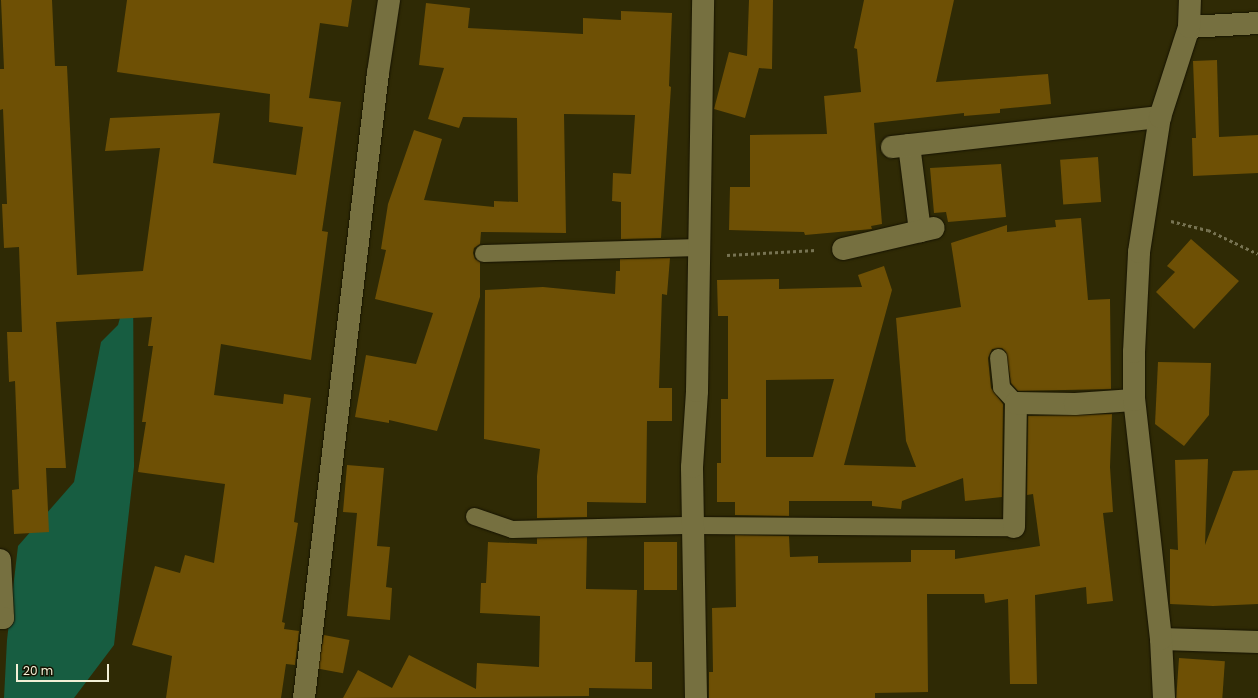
<!DOCTYPE html>
<html>
<head>
<meta charset="utf-8">
<style>
	body { margin:0 }
	#map { position:relative; width:1258px; height:698px; overflow:hidden; background:#2f2a05; font-family:Poppins,sans-serif }
	div>[style] { position:absolute }
	[style*='--x'] { left:calc(var(--x)*1px); top:calc(var(--y)*1px); width:calc(var(--w)*1px); rotate:calc(var(--a)*1deg) }
	.green>* { inset:0; background:#175d41 }
	.building>* { inset:0; background:#6e5005; transform-origin:0 0 }
	.path>* { height:2.5px; margin-top:-1.25px; transform-origin:0; background:repeating-linear-gradient(90deg,#777352 0 3px,transparent 0 6px) }
	.roads { filter:drop-shadow(0 0 1px #161300) drop-shadow(0 0 1px #161300) }
	.service>* { height:17px; margin:-8.5px; padding:0 8.5px; transform-origin:8.5px; border-radius:8.5px; background:#767040 }
	.minor>* { height:22px; margin:-11px; padding:0 11px; transform-origin:11px; border-radius:11px; background:#767040 }
	span { translate:-50% -50%; white-space:nowrap; text-align:center; line-height:1.15; -webkit-text-stroke:3px #151302; paint-order:stroke }
	.scale { position:absolute; left:16px; top:664px; width:93px; height:18px; box-sizing:border-box; border:2px solid #f3f0d6; border-top:0; padding-left:5px; font-size:12px; line-height:14px; white-space:nowrap; color:#f3f0d6; -webkit-text-stroke:3px #151302; paint-order:stroke }
</style>
</head>
<body>
<div id="map">
	<div class="green">
		<i style="clip-path:polygon(133px 271px,134px 467px,114px 645px,74px 698px,4px 698px,7px 640px,18px 546px,74px 482px,101px 342px,118px 325px)"></i>
	</div>
	<div class="building">
		<i style="clip-path:polygon(1px 0,52px 0,55px 66px,67px 66px,77px 275px,143px 271px,160px 148px,105px 151px,110px 118px,220px 113px,213px 163px,296px 175px,303px 127px,269px 122px,270px 94px,117px 72px,127px 0,352px 0,348px 27px,320px 23px,309px 98px,341px 102px,322px 231px,328px 232px,311px 360px,221px 344px,214px 395px,283px 404px,284px 394px,311px 398px,294px 522px,298px 523px,282px 622px,285px 623px,284px 629px,299px 631px,295px 665px,286px 664px,281px 698px,166px 698px,172px 656px,132px 645px,155px 566px,180px 573px,185px 555px,214px 563px,225px 484px,138px 472px,146px 422px,142px 422px,153px 346px,148px 346px,152px 317px,56px 322px,66px 468px,46px 468px,49px 532px,14px 534px,12px 490px,19px 489px,15px 381px,9px 382px,7px 332px,22px 332px,19px 247px,4px 248px,2px 204px,7px 204px,3px 109px,0 110px,0 69px,4px 69px)"></i>
		<i style="clip-path:polygon(749px 0,773px 0,772px 69px,759px 68px,745px 118px,714px 109px,729px 52px,747px 56px)"></i>
		<i style="clip-path:polygon(864px 0,954px 0,936px 82px,1048px 74px,1051px 104px,1000px 109px,1000px 113px,964px 116px,964px 113px,874px 123px,882px 224px,871px 226px,872px 229px,805px 235px,804px 232px,729px 230px,730px 187px,750px 187px,750px 135px,827px 134px,824px 96px,861px 92px,857px 49px,854px 48px)"></i>
		<i style="clip-path:polygon(426px 3px,470px 8px,468px 28px,583px 34px,583px 18px,621px 20px,621px 11px,672px 13px,669px 86px,671px 87px,661px 238px,621px 239px,621px 202px,612px 201px,613px 173px,631px 174px,635px 115px,564px 114px,566px 233px,481px 232px,480px 244px,474px 248px,473px 253px,475px 259px,480px 262px,480px 297px,437px 431px,389px 420px,389px 423px,355px 417px,366px 355px,416px 364px,433px 313px,375px 299px,386px 250px,381px 249px,388px 204px,414px 130px,442px 139px,424px 200px,494px 207px,494px 201px,518px 202px,517px 118px,463px 117px,459px 128px,428px 119px,444px 68px,419px 65px)"></i>
		<i style="clip-path:polygon(1217px 60px,1219px 137px,1258px 135px,1258px 173px,1193px 176px,1192px 138px,1196px 138px,1193px 61px)"></i>
		<i style="left:1098px;top:157px;width:45px;height:38px;rotate:86deg"></i>
		<i style="clip-path:polygon(1001px 164px,1006px 217px,948px 222px,946px 212px,934px 213px,930px 168px)"></i>
		<i style="clip-path:polygon(evenodd,1081px 218px,1088px 300px,1110px 299px,1111px 389px,1018px 391px,1011px 383px,1006px 352px,1002px 348px,992px 349px,988px 358px,991px 388px,1003px 404px,1002px 497px,965px 501px,963px 478px,902px 501px,901px 509px,872px 506px,872px 501px,789px 501px,789px 516px,735px 515px,735px 502px,717px 502px,717px 463px,721px 463px,721px 399px,728px 399px,728px 316px,718px 316px,717px 280px,779px 279px,779px 289px,862px 287px,858px 275px,884px 266px,892px 290px,844px 465px,916px 467px,906px 441px,896px 318px,961px 307px,951px 243px,1007px 225px,1007px 232px,1056px 227px,1055px 220px,1081px 218px,834px 379px,813px 457px,766px 457px,766px 380px,834px 379px)"></i>
		<i style="clip-path:polygon(1191px 239px,1239px 281px,1194px 329px,1156px 292px,1175px 272px,1167px 266px)"></i>
		<i style="clip-path:polygon(670px 258px,667px 295px,662px 294px,659px 388px,672px 388px,672px 421px,647px 421px,646px 503px,587px 502px,587px 517px,537px 518px,537px 476px,540px 449px,484px 439px,485px 290px,543px 287px,615px 294px,616px 271px,620px 271px,620px 259px)"></i>
		<i style="clip-path:polygon(1158px 362px,1211px 363px,1209px 415px,1184px 446px,1155px 424px)"></i>
		<i style="clip-path:polygon(1112px 414px,1110px 467px,1113px 512px,1103px 513px,1113px 601px,1087px 604px,1086px 587px,1035px 595px,1037px 684px,1010px 684px,1008px 599px,985px 603px,984px 594px,927px 594px,928px 692px,875px 693px,875px 698px,709px 698px,709px 672px,713px 672px,712px 608px,736px 607px,735px 535px,789px 536px,790px 557px,818px 556px,818px 563px,911px 562px,911px 550px,955px 550px,955px 559px,1040px 546px,1033px 494px,1027px 495px,1028px 416px)"></i>
		<i style="clip-path:polygon(1208px 459px,1205px 545px,1233px 471px,1258px 470px,1258px 604px,1213px 606px,1170px 604px,1170px 549px,1178px 550px,1175px 460px)"></i>
		<i style="clip-path:polygon(347px 465px,384px 468px,377px 546px,390px 547px,386px 587px,392px 588px,390px 620px,347px 616px,357px 513px,343px 512px)"></i>
		<i style="clip-path:polygon(587px 537px,586px 589px,637px 590px,635px 662px,652px 662px,652px 689px,589px 688px,589px 696px,343px 698px,358px 670px,392px 688px,409px 655px,476px 689px,477px 663px,539px 667px,540px 616px,480px 613px,481px 583px,486px 583px,488px 542px,537px 544px,537px 538px)"></i>
		<i style="left:644px;top:542px;width:33px;height:48px"></i>
		<i style="left:324px;top:635px;width:26px;height:34px;rotate:11deg"></i>
		<i style="left:1179px;top:658px;width:46px;height:40px;rotate:4deg"></i>
	</div>
	<div class="path">
		<i style="--x:1171;--y:221;--w:38;--a:14"></i>
		<i style="--x:1208;--y:230;--w:55;--a:25.6"></i>
		<i style="--x:727;--y:255;--w:89;--a:-3.2"></i>
	</div>
	<div class="roads">
		<div class="service">
			<i style="--x:483;--y:253;--w:216;--a:-1.6"></i>
			<i style="--x:998;--y:357;--w:30;--a:84"></i>
			<i style="--x:1001;--y:387;--w:22;--a:47"></i>
			<i style="--x:474;--y:516;--w:40;--a:18.9"></i>
			<i style="--x:512;--y:529;--w:183;--a:-1.3"></i>
			<i style="--x:695;--y:525;--w:319;--a:0.4"></i>
		</div>
		<div class="minor">
			<i style="--x:1189;--y:27;--w:69;--a:-3.3"></i>
			<i style="--x:909;--y:145;--w:87;--a:82.7"></i>
			<i style="--x:892;--y:147;--w:270;--a:-6.4"></i>
			<i style="--x:843;--y:249;--w:93;--a:-13"></i>
			<i style="--x:1014;--y:527;--w:124;--a:-89.1"></i>
			<i style="--x:1016;--y:403;--w:59;--a:1"></i>
			<i style="--x:1075;--y:404;--w:59;--a:-3.9"></i>
			<i style="--x:0;--y:560;--w:58;--a:87"></i>
			<i style="--x:3;--y:618;--w:3;--a:180"></i>
			<i style="--x:1161;--y:639;--w:97;--a:1.8"></i>
			<i style="--x:304;--y:698;--w:629;--a:-83.25"></i>
			<i style="--x:378;--y:73;--w:74;--a:-81.4"></i>
			<i style="--x:696;--y:698;--w:231;--a:-91"></i>
			<i style="--x:692;--y:467;--w:76;--a:-86.2"></i>
			<i style="--x:697;--y:391;--w:391;--a:-89.1"></i>
			<i style="--x:1164;--y:698;--w:59;--a:-92.9"></i>
			<i style="--x:1161;--y:639;--w:241;--a:-96.4"></i>
			<i style="--x:1134;--y:400;--w:48;--a:-90"></i>
			<i style="--x:1134;--y:352;--w:100;--a:-87.1"></i>
			<i style="--x:1139;--y:252;--w:137;--a:-81.2"></i>
			<i style="--x:1160;--y:117;--w:95;--a:-72.1"></i>
			<i style="--x:1189;--y:27;--w:27;--a:-88"></i>
		</div>
	</div>
	<div class="scale">20 m</div>
</div>
</body>
</html>
